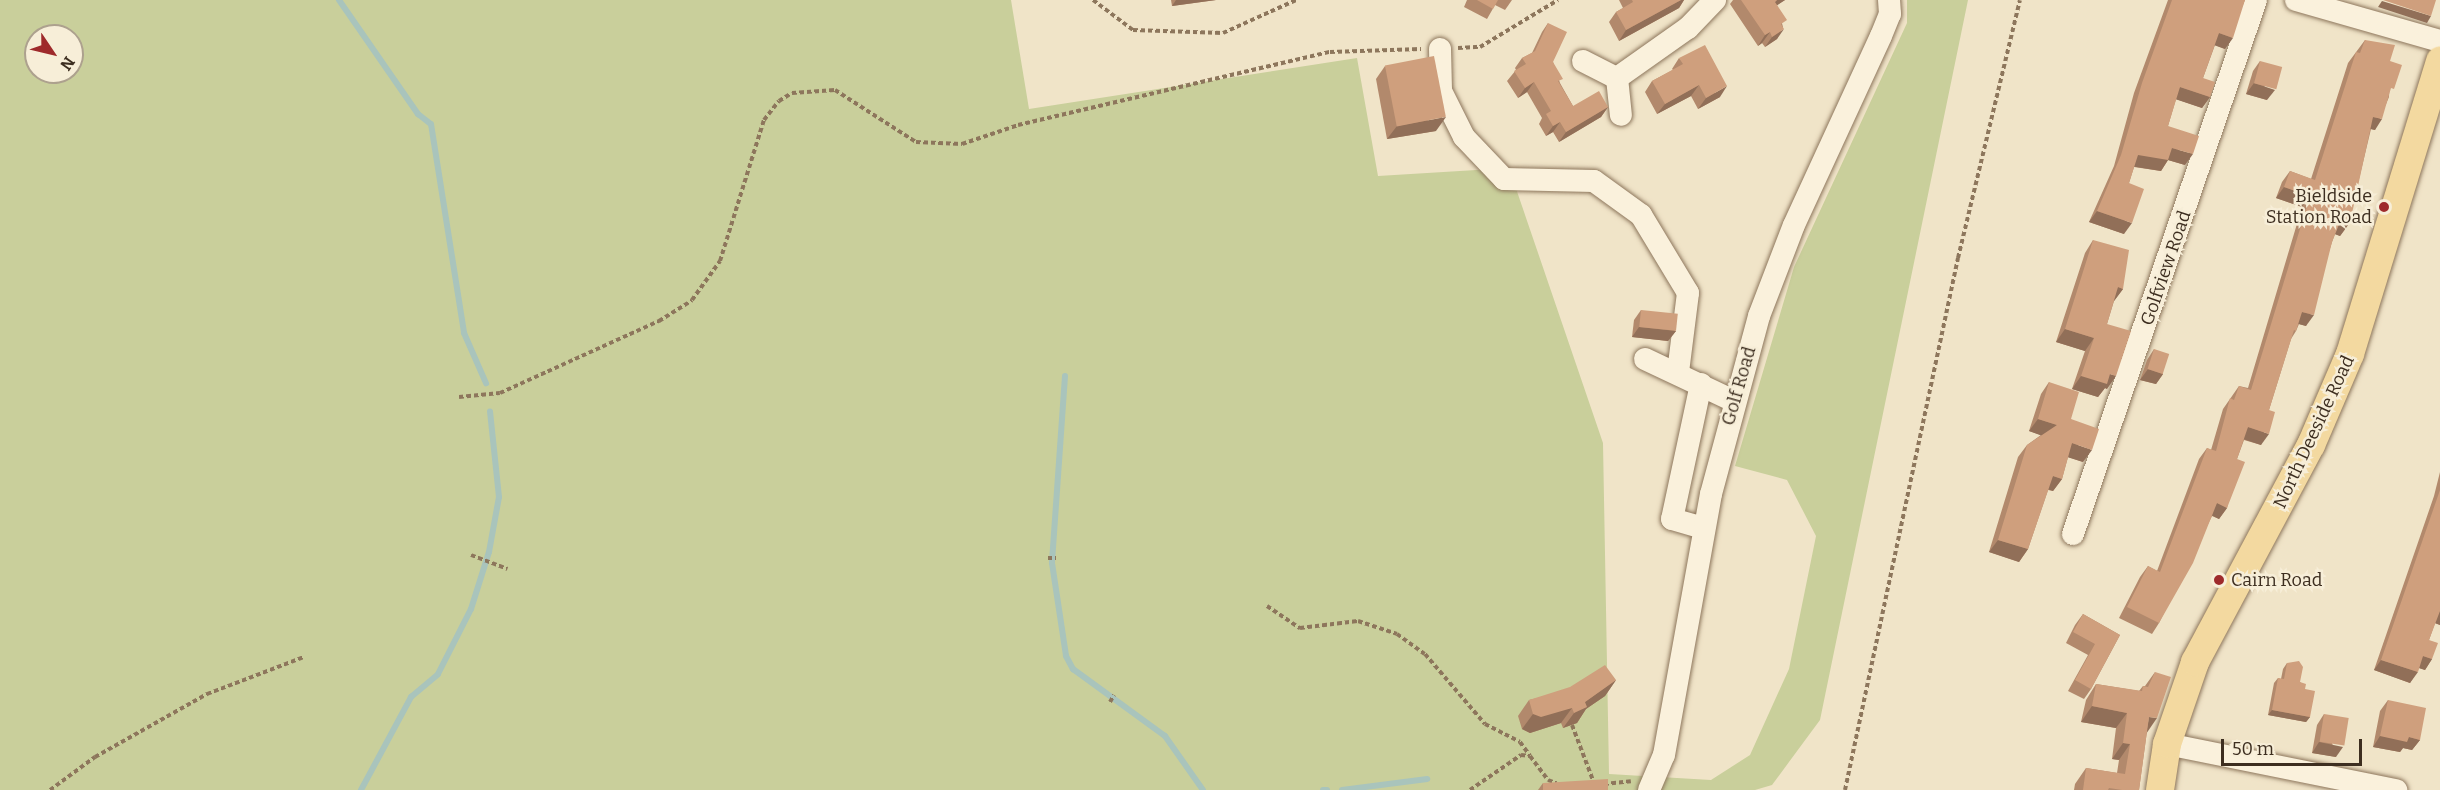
<!DOCTYPE html>
<html>
<head>
<meta charset="utf-8">
<style>
	body { margin:0 }
	#map { position:relative; width:2440px; height:790px; overflow:hidden; background:#f0e4c8; font-family:Bitter,serif }
	div>[style] { position:absolute }
	[style*='--x'] { left:calc(var(--x)*1px); top:calc(var(--y)*1px); width:calc(var(--w)*1px); rotate:calc(var(--a)*1deg) }
	.green>* { inset:0; background:#c9cf9b }
	.stream>* { height:6px; margin:-3px; padding:0 3px; transform-origin:3px; border-radius:3px; background:#a9c4bc }
	.path>* { height:4px; margin-top:-2px; transform-origin:0; background:repeating-linear-gradient(90deg,#8d765c 0 4.5px,transparent 0 7.5px) }
	.roads { filter:drop-shadow(0 0 2px #8d765c) drop-shadow(0 0 2px #8d765c) }
	.minor>* { height:22px; margin:-11px; padding:0 11px; transform-origin:11px; border-radius:11px; background:#faf1dc }
	.major>* { height:28px; margin:-14px; padding:0 14px; transform-origin:14px; border-radius:14px; background:#f3d9a0 }
	.wall>* { inset:0; background:#b2896c }
	.shaded-wall>* { inset:0; background:#916f58 }
	.building>* { inset:0; background:#cf9f7d; transform-origin:0 0 }
	.dots>* { width:16px; height:16px; translate:-50% -50%; box-sizing:border-box; border:3px solid #f7eed8; border-radius:50% }
	span { translate:-50% -50%; white-space:nowrap; text-align:center; line-height:1.15; -webkit-text-stroke:5px #f7eed8; paint-order:stroke }
	.poi-label { font-size:18px; color:#3d2e20 }
	.right { translate:-100% -50%; text-align:right }
	.left { translate:0 -50%; text-align:left }
	.street-label { font-size:18px; color:#3d2e20 }
	.north { position:absolute; left:24px; top:24px; width:60px; height:60px; box-sizing:border-box; background:#f7eed8; border:2px solid #ada18e; border-radius:50%; rotate:125deg; font-size:16px; font-weight:700; line-height:24px; text-align:center; color:#3d2e20 }
	.north::after { content:''; display:block; margin:auto; width:21px; height:27px; background:#9e2a2b; clip-path:polygon(50% 0,100% 100%,50% 72%,0 100%) }
	.scale { position:absolute; left:2221px; top:739px; width:141px; height:27px; box-sizing:border-box; border:3px solid #3d2e20; border-top:0; padding-left:8px; font-size:18px; line-height:21px; white-space:nowrap; color:#3d2e20; -webkit-text-stroke:4px #f7eed8; paint-order:stroke }
</style>
</head>
<body>
<div id="map">
	<div class="green">
		<i style="clip-path:polygon(evenodd,0 0,1011px 0,1029px 109px,1357px 58px,1378px 176px,1509px 168px,1603px 443px,1609px 774px,1711px 780px,1750px 755px,1789px 669px,1816px 536px,1787px 480px,1735px 466px,1794px 267px,1907px 23px,1907px 0,1968px 0,1820px 720px,1772px 785px,1755px 790px,0 790px,0 0,36px 36px,72px 36px,72px 72px,36px 72px,36px 36px)"></i>
	</div>
	<div class="stream">
		<i style="--x:339;--y:0;--w:139;--a:55.3"></i>
		<i style="--x:418;--y:114;--w:16;--a:38"></i>
		<i style="--x:431;--y:124;--w:212;--a:81"></i>
		<i style="--x:464;--y:333;--w:55;--a:66.3"></i>
		<i style="--x:1065;--y:376;--w:187;--a:94"></i>
		<i style="--x:1052;--y:563;--w:94;--a:81.4"></i>
		<i style="--x:1066;--y:656;--w:15;--a:62"></i>
		<i style="--x:1073;--y:669;--w:114;--a:36.1"></i>
		<i style="--x:1165;--y:736;--w:66;--a:54.9"></i>
		<i style="--x:361;--y:790;--w:106;--a:-61.7"></i>
		<i style="--x:411;--y:697;--w:35;--a:-40"></i>
		<i style="--x:438;--y:674;--w:73;--a:-63.1"></i>
		<i style="--x:471;--y:609;--w:60;--a:-72.5"></i>
		<i style="--x:489;--y:552;--w:56;--a:-79.7"></i>
		<i style="--x:499;--y:497;--w:86;--a:-96"></i>
		<i style="--x:1323;--y:790;--w:4;--a:0"></i>
		<i style="--x:1342;--y:790;--w:86;--a:-7.4"></i>
	</div>
	<div class="path">
		<i style="--x:1093;--y:0;--w:50;--a:36.9"></i>
		<i style="--x:1133;--y:30;--w:90;--a:1.9"></i>
		<i style="--x:1223;--y:33;--w:80;--a:-24.3"></i>
		<i style="--x:1458;--y:48;--w:22;--a:-3"></i>
		<i style="--x:1480;--y:47;--w:91;--a:-31.1"></i>
		<i style="--x:459;--y:397;--w:41;--a:-5.6"></i>
		<i style="--x:500;--y:393;--w:175;--a:-24.4"></i>
		<i style="--x:659;--y:321;--w:39;--a:-32"></i>
		<i style="--x:692;--y:300;--w:48;--a:-54.3"></i>
		<i style="--x:720;--y:261;--w:148;--a:-72.7"></i>
		<i style="--x:764;--y:120;--w:24;--a:-52"></i>
		<i style="--x:779;--y:101;--w:15;--a:-32"></i>
		<i style="--x:792;--y:93;--w:43;--a:-4"></i>
		<i style="--x:835;--y:90;--w:96;--a:32.7"></i>
		<i style="--x:916;--y:142;--w:46;--a:2.5"></i>
		<i style="--x:962;--y:144;--w:59;--a:-18.7"></i>
		<i style="--x:1018;--y:125;--w:320;--a:-13.2"></i>
		<i style="--x:1330;--y:52;--w:91;--a:-1.9"></i>
		<i style="--x:471;--y:555;--w:39;--a:21"></i>
		<i style="--x:1048;--y:558;--w:8;--a:0"></i>
		<i style="--x:1267;--y:606;--w:40;--a:34"></i>
		<i style="--x:1300;--y:628;--w:58;--a:-6.9"></i>
		<i style="--x:1358;--y:621;--w:41;--a:18.4"></i>
		<i style="--x:1397;--y:634;--w:34;--a:36"></i>
		<i style="--x:1425;--y:654;--w:92;--a:49.4"></i>
		<i style="--x:1485;--y:724;--w:39;--a:27"></i>
		<i style="--x:1520;--y:742;--w:17;--a:54"></i>
		<i style="--x:1110;--y:702;--w:8;--a:-60"></i>
		<i style="--x:1572;--y:725;--w:62;--a:69.2"></i>
		<i style="--x:1604;--y:784;--w:27;--a:-6"></i>
		<i style="--x:50;--y:790;--w:56;--a:-36.3"></i>
		<i style="--x:95;--y:757;--w:129;--a:-29.4"></i>
		<i style="--x:207;--y:694;--w:104;--a:-20.9"></i>
		<i style="--x:1470;--y:790;--w:62;--a:-34.5"></i>
		<i style="--x:1521;--y:755;--w:9;--a:6"></i>
		<i style="--x:1530;--y:756;--w:30;--a:53"></i>
		<i style="--x:1548;--y:780;--w:9;--a:21"></i>
		<i style="--x:1845;--y:790;--w:544;--a:-78.01"></i>
		<i style="--x:1958;--y:258;--w:265;--a:-76.5"></i>
	</div>
	<div class="roads">
		<div class="minor">
			<i style="--x:2296;--y:0;--w:150;--a:15.9"></i>
			<i style="--x:1440;--y:49;--w:42;--a:88.6"></i>
			<i style="--x:1441;--y:91;--w:51;--a:63.4"></i>
			<i style="--x:1464;--y:137;--w:58;--a:46.4"></i>
			<i style="--x:1504;--y:179;--w:90;--a:1.3"></i>
			<i style="--x:1594;--y:181;--w:58;--a:35.9"></i>
			<i style="--x:1641;--y:215;--w:91;--a:58.9"></i>
			<i style="--x:1688;--y:293;--w:80;--a:97.2"></i>
			<i style="--x:1583;--y:61;--w:38;--a:27"></i>
			<i style="--x:1617;--y:78;--w:37;--a:84"></i>
			<i style="--x:1617;--y:78;--w:87;--a:-35.2"></i>
			<i style="--x:1688;--y:28;--w:39;--a:-46"></i>
			<i style="--x:1645;--y:359;--w:98;--a:25.3"></i>
			<i style="--x:1701;--y:384;--w:138;--a:102.1"></i>
			<i style="--x:1672;--y:519;--w:33;--a:16"></i>
			<i style="--x:2073;--y:534;--w:564;--a:-71.08"></i>
			<i style="--x:2167;--y:744;--w:234;--a:11.4"></i>
			<i style="--x:1649;--y:790;--w:38;--a:-67"></i>
			<i style="--x:1664;--y:755;--w:265;--a:-79.8"></i>
			<i style="--x:1711;--y:494;--w:184;--a:-74.9"></i>
			<i style="--x:1759;--y:316;--w:97;--a:-69"></i>
			<i style="--x:1794;--y:225;--w:208;--a:-65.3"></i>
			<i style="--x:1881;--y:36;--w:24;--a:-68"></i>
			<i style="--x:1890;--y:14;--w:14;--a:-94"></i>
		</div>
		<div class="major">
			<i style="--x:2160;--y:790;--w:47;--a:-81.3"></i>
			<i style="--x:2167;--y:744;--w:87;--a:-71.1"></i>
			<i style="--x:2195;--y:662;--w:246;--a:-61.9"></i>
			<i style="--x:2311;--y:445;--w:99;--a:-66.8"></i>
			<i style="--x:2350;--y:354;--w:307;--a:-72.9"></i>
		</div>
	</div>
	<div class="wall">
		<i style="clip-path:polygon(1171px 0,1216px 0,1172px 6px)"></i>
		<i style="clip-path:polygon(1467px 0,1512px 0,1505px 10px,1495px 5px,1487px 19px,1464px 7px)"></i>
		<i style="clip-path:polygon(1619px 0,1684px 0,1679px 8px,1619px 41px,1609px 22px,1616px 12px,1623px 8px)"></i>
		<i style="clip-path:polygon(1733px 0,1785px 0,1777px 5px,1783px 27px,1777px 39px,1765px 47px,1762px 43px,1758px 46px,1730px 4px)"></i>
		<i style="clip-path:polygon(2168px 0,2245px 0,2225px 49px,2215px 45px,2203px 78px,2210px 97px,2202px 108px,2176px 99px,2168px 126px,2185px 165px,2168px 160px,2161px 171px,2134px 167px,2129px 183px,2124px 234px,2089px 222px,2114px 166px,2134px 93px)"></i>
		<i style="clip-path:polygon(1548px 23px,1553px 62px,1560px 83px,1573px 106px,1608px 107px,1601px 117px,1559px 142px,1553px 132px,1546px 136px,1539px 124px,1542px 118px,1527px 92px,1518px 98px,1507px 81px,1516px 70px,1515px 68px,1522px 58px,1532px 53px,1542px 32px)"></i>
		<i style="clip-path:polygon(2365px 40px,2390px 61px,2389px 97px,2375px 130px,2371px 129px,2348px 225px,2340px 236px,2335px 234px,2332px 242px,2306px 326px,2299px 324px,2296px 331px,2291px 339px,2269px 410px,2261px 445px,2244px 440px,2237px 459px,2227px 508px,2219px 519px,2212px 516px,2159px 623px,2152px 634px,2119px 618px,2140px 577px,2148px 566px,2157px 571px,2199px 459px,2207px 448px,2211px 450px,2223px 409px,2239px 386px,2248px 388px,2302px 207px,2276px 198px,2282px 182px,2290px 171px,2311px 179px,2348px 63px)"></i>
		<i style="clip-path:polygon(1679px 58px,1720px 97px,1698px 109px,1691px 96px,1657px 114px,1645px 92px,1652px 81px,1673px 70px,1672px 69px)"></i>
		<i style="clip-path:polygon(2260px 61px,2267px 100px,2246px 94px,2253px 71px)"></i>
		<i style="clip-path:polygon(1385px 66px,1436px 131px,1387px 139px,1376px 79px)"></i>
		<i style="clip-path:polygon(2093px 240px,2123px 289px,2114px 301px,2107px 324px,2107px 389px,2105px 388px,2098px 397px,2072px 389px,2085px 351px,2056px 342px,2085px 253px)"></i>
		<i style="clip-path:polygon(1641px 310px,1676px 331px,1668px 341px,1632px 337px,1634px 320px)"></i>
		<i style="clip-path:polygon(2154px 349px,2163px 374px,2156px 384px,2140px 380px,2147px 360px)"></i>
		<i style="clip-path:polygon(2049px 382px,2071px 419px,2083px 462px,2068px 457px,2062px 479px,2053px 491px,2048px 490px,2028px 549px,2019px 562px,1989px 552px,2018px 457px,2027px 445px,2041px 435px,2029px 431px,2041px 394px)"></i>
		<i style="clip-path:polygon(2440px 472px,2440px 625px,2435px 623px,2429px 640px,2432px 659px,2425px 670px,2419px 668px,2410px 683px,2374px 670px,2434px 496px)"></i>
		<i style="clip-path:polygon(2083px 614px,2120px 635px,2091px 689px,2084px 699px,2068px 691px,2088px 655px,2066px 643px,2075px 625px)"></i>
		<i style="clip-path:polygon(2287px 663px,2305px 689px,2310px 717px,2306px 722px,2268px 715px,2274px 683px,2278px 678px,2281px 679px,2283px 669px)"></i>
		<i style="clip-path:polygon(2155px 672px,2139px 790px,2074px 790px,2075px 784px,2086px 768px,2117px 773px,2119px 760px,2112px 759px,2116px 728px,2081px 722px,2086px 700px,2096px 684px,2139px 691px,2143px 686px,2145px 686px)"></i>
		<i style="clip-path:polygon(1616px 680px,1605px 696px,1586px 709px,1577px 723px,1563px 728px,1561px 723px,1530px 733px,1522px 729px,1518px 716px,1529px 700px)"></i>
		<i style="clip-path:polygon(2388px 700px,2420px 740px,2412px 750px,2403px 748px,2400px 752px,2373px 747px,2380px 711px)"></i>
		<i style="clip-path:polygon(2324px 714px,2336px 757px,2312px 753px,2317px 725px)"></i>
		<i style="clip-path:polygon(1543px 783px,1608px 790px,1538px 790px)"></i>
	</div>
	<div class="shaded-wall">
		<i style="clip-path:polygon(1176px 0,1216px 0,1172px 6px)"></i>
		<i style="clip-path:polygon(1681px 0,1684px 0,1679px 8px,1619px 41px,1626px 30px)"></i>
		<i style="clip-path:polygon(1777px 0,1785px 0,1767px 12px,1775px 2px)"></i>
		<i style="clip-path:polygon(2382px 1px,2431px 16px,2427px 23px,2378px 7px)"></i>
		<i style="clip-path:polygon(1784px 29px,1777px 39px,1765px 47px,1772px 37px)"></i>
		<i style="clip-path:polygon(1770px 32px,1762px 43px,1758px 46px,1765px 35px)"></i>
		<i style="clip-path:polygon(2219px 33px,2233px 38px,2225px 49px,2211px 44px)"></i>
		<i style="clip-path:polygon(1534px 82px,1527px 92px,1518px 98px,1525px 88px)"></i>
		<i style="clip-path:polygon(2254px 83px,2275px 90px,2267px 100px,2246px 94px)"></i>
		<i style="clip-path:polygon(1699px 85px,1691px 96px,1657px 114px,1665px 104px)"></i>
		<i style="clip-path:polygon(1727px 86px,1720px 97px,1698px 109px,1706px 98px)"></i>
		<i style="clip-path:polygon(2180px 87px,2210px 97px,2202px 108px,2172px 98px)"></i>
		<i style="clip-path:polygon(1608px 107px,1601px 117px,1559px 142px,1566px 132px)"></i>
		<i style="clip-path:polygon(1446px 117px,1436px 131px,1387px 139px,1397px 126px)"></i>
		<i style="clip-path:polygon(2373px 117px,2382px 119px,2375px 130px,2366px 128px)"></i>
		<i style="clip-path:polygon(1560px 122px,1553px 132px,1546px 136px,1553px 126px)"></i>
		<i style="clip-path:polygon(2172px 148px,2193px 154px,2185px 165px,2168px 160px,2161px 171px,2130px 166px,2138px 155px)"></i>
		<i style="clip-path:polygon(2284px 187px,2310px 196px,2302px 207px,2276px 198px)"></i>
		<i style="clip-path:polygon(2097px 211px,2132px 223px,2124px 234px,2089px 222px)"></i>
		<i style="clip-path:polygon(2340px 222px,2348px 225px,2340px 236px,2332px 233px)"></i>
		<i style="clip-path:polygon(2118px 287px,2123px 289px,2114px 301px,2109px 300px)"></i>
		<i style="clip-path:polygon(2302px 312px,2314px 315px,2306px 326px,2295px 323px)"></i>
		<i style="clip-path:polygon(1639px 327px,1676px 331px,1668px 341px,1632px 337px)"></i>
		<i style="clip-path:polygon(2065px 329px,2094px 338px,2085px 351px,2056px 342px)"></i>
		<i style="clip-path:polygon(2148px 369px,2163px 374px,2156px 384px,2140px 380px)"></i>
		<i style="clip-path:polygon(2110px 374px,2116px 376px,2107px 389px,2105px 388px,2098px 397px,2072px 389px,2081px 376px)"></i>
		<i style="clip-path:polygon(2038px 419px,2057px 425px,2048px 438px,2029px 431px)"></i>
		<i style="clip-path:polygon(2248px 427px,2269px 434px,2261px 445px,2240px 438px)"></i>
		<i style="clip-path:polygon(2072px 443px,2092px 450px,2083px 462px,2064px 456px)"></i>
		<i style="clip-path:polygon(2053px 476px,2062px 479px,2053px 491px,2044px 488px)"></i>
		<i style="clip-path:polygon(2217px 503px,2227px 508px,2219px 519px,2209px 514px)"></i>
		<i style="clip-path:polygon(1998px 540px,2028px 549px,2019px 562px,1989px 552px)"></i>
		<i style="clip-path:polygon(2440px 611px,2440px 625px,2432px 622px)"></i>
		<i style="clip-path:polygon(2423px 656px,2432px 659px,2425px 670px,2416px 667px)"></i>
		<i style="clip-path:polygon(2381px 660px,2418px 672px,2410px 683px,2374px 670px)"></i>
		<i style="clip-path:polygon(1616px 680px,1605px 696px,1586px 709px,1577px 723px,1563px 728px,1574px 713px,1585px 702px)"></i>
		<i style="clip-path:polygon(2092px 706px,2127px 713px,2116px 728px,2081px 722px)"></i>
		<i style="clip-path:polygon(1572px 708px,1561px 723px,1530px 733px,1522px 729px,1533px 714px)"></i>
		<i style="clip-path:polygon(2272px 710px,2310px 717px,2306px 722px,2268px 715px)"></i>
		<i style="clip-path:polygon(2149px 717px,2157px 718px,2146px 734px)"></i>
		<i style="clip-path:polygon(2380px 736px,2409px 737px,2420px 740px,2412px 750px,2403px 748px,2400px 752px,2373px 747px)"></i>
		<i style="clip-path:polygon(2319px 742px,2343px 747px,2336px 757px,2312px 753px)"></i>
		<i style="clip-path:polygon(2123px 743px,2130px 744px,2119px 760px,2112px 759px)"></i>
	</div>
	<div class="building">
		<i style="clip-path:polygon(1477px 0,1498px 0,1493px 9px)"></i>
		<i style="clip-path:polygon(1632px 0,1681px 0,1626px 30px,1616px 12px,1633px 2px)"></i>
		<i style="clip-path:polygon(1741px 0,1777px 0,1775px 2px,1787px 20px,1781px 24px,1784px 29px,1772px 37px,1770px 32px,1765px 35px)"></i>
		<i style="clip-path:polygon(2172px 0,2245px 0,2233px 38px,2219px 33px,2203px 78px,2215px 82px,2210px 97px,2180px 87px,2168px 126px,2199px 136px,2193px 154px,2172px 148px,2168px 160px,2138px 155px,2129px 183px,2144px 189px,2132px 223px,2097px 211px,2121px 155px,2142px 83px)"></i>
		<i style="clip-path:polygon(2383px 0,2436px 0,2431px 16px)"></i>
		<i style="clip-path:polygon(1548px 23px,1567px 32px,1553px 62px,1563px 79px,1558px 81px,1573px 106px,1599px 91px,1608px 107px,1566px 132px,1560px 122px,1553px 126px,1546px 114px,1551px 111px,1534px 82px,1525px 88px,1514px 71px,1526px 64px,1522px 58px,1535px 51px)"></i>
		<i style="clip-path:polygon(2365px 40px,2395px 45px,2390px 61px,2402px 65px,2394px 89px,2391px 88px,2382px 119px,2373px 117px,2353px 209px,2348px 225px,2340px 222px,2332px 242px,2314px 315px,2302px 312px,2296px 331px,2294px 330px,2269px 410px,2275px 412px,2269px 434px,2248px 427px,2237px 459px,2245px 462px,2227px 508px,2217px 503px,2193px 563px,2159px 623px,2127px 607px,2148px 566px,2160px 572px,2207px 448px,2216px 451px,2230px 398px,2234px 400px,2239px 386px,2251px 390px,2310px 196px,2284px 187px,2290px 171px,2315px 180px,2356px 52px,2360px 53px)"></i>
		<i style="clip-path:polygon(1705px 45px,1727px 86px,1706px 98px,1699px 85px,1665px 104px,1652px 81px,1683px 64px,1679px 58px)"></i>
		<i style="left:1434px;top:56px;width:62px;height:50px;rotate:79deg"></i>
		<i style="left:2260px;top:61px;width:23px;height:23px;rotate:15deg"></i>
		<i style="clip-path:polygon(2093px 240px,2129px 250px,2123px 289px,2118px 287px,2107px 324px,2131px 331px,2116px 376px,2110px 374px,2107px 384px,2081px 376px,2094px 338px,2065px 329px)"></i>
		<i style="left:1641px;top:310px;width:37px;height:17px;rotate:6deg"></i>
		<i style="left:2154px;top:349px;width:16px;height:21px;rotate:18deg"></i>
		<i style="clip-path:polygon(2049px 382px,2079px 392px,2071px 419px,2099px 429px,2092px 450px,2072px 443px,2062px 479px,2053px 476px,2028px 549px,1998px 540px,2027px 445px,2057px 425px,2038px 419px)"></i>
		<i style="clip-path:polygon(2440px 490px,2440px 611px,2429px 640px,2438px 643px,2432px 659px,2423px 656px,2418px 672px,2381px 660px)"></i>
		<i style="clip-path:polygon(2083px 614px,2120px 635px,2091px 689px,2075px 680px,2095px 644px,2073px 632px)"></i>
		<i style="clip-path:polygon(2299px 661px,2303px 667px,2300px 682px,2306px 684px,2305px 689px,2315px 691px,2310px 717px,2272px 710px,2278px 678px,2284px 679px,2287px 663px)"></i>
		<i style="clip-path:polygon(1605px 665px,1616px 680px,1585px 702px,1587px 707px,1574px 713px,1572px 708px,1541px 717px,1533px 714px,1529px 700px,1570px 687px)"></i>
		<i style="clip-path:polygon(2155px 672px,2171px 677px,2157px 718px,2149px 717px,2139px 790px,2122px 790px,2109px 788px,2108px 790px,2083px 790px,2086px 768px,2125px 774px,2130px 744px,2123px 743px,2127px 713px,2092px 706px,2096px 684px,2142px 691px,2143px 686px,2148px 687px)"></i>
		<i style="clip-path:polygon(2388px 700px,2426px 708px,2420px 740px,2409px 737px,2407px 742px,2380px 736px)"></i>
		<i style="left:2324px;top:714px;width:25px;height:28px;rotate:9deg"></i>
		<i style="clip-path:polygon(1608px 779px,1608px 790px,1543px 790px,1543px 783px)"></i>
	</div>
	<div class="dots">
		<i style="left:2384px;top:207px;background:#9e2a2b"></i>
		<i style="left:2219px;top:580px;background:#9e2a2b"></i>
	</div>
	<div class="poi-label">
		<span class="right" style="left:2372px;top:207px">Bieldside<br>Station Road</span>
		<span class="left" style="left:2231px;top:580px">Cairn Road</span>
	</div>
	<div class="street-label">
		<span style="left:2166px;top:268px;rotate:-71deg">Golfview Road</span>
		<span style="left:1739px;top:386px;rotate:-74deg">Golf Road</span>
		<span style="left:2314px;top:432px;rotate:-65deg">North Deeside Road</span>
	</div>
	<div class="north">N</div>
	<div class="scale">50 m</div>
</div>
</body>
</html>
